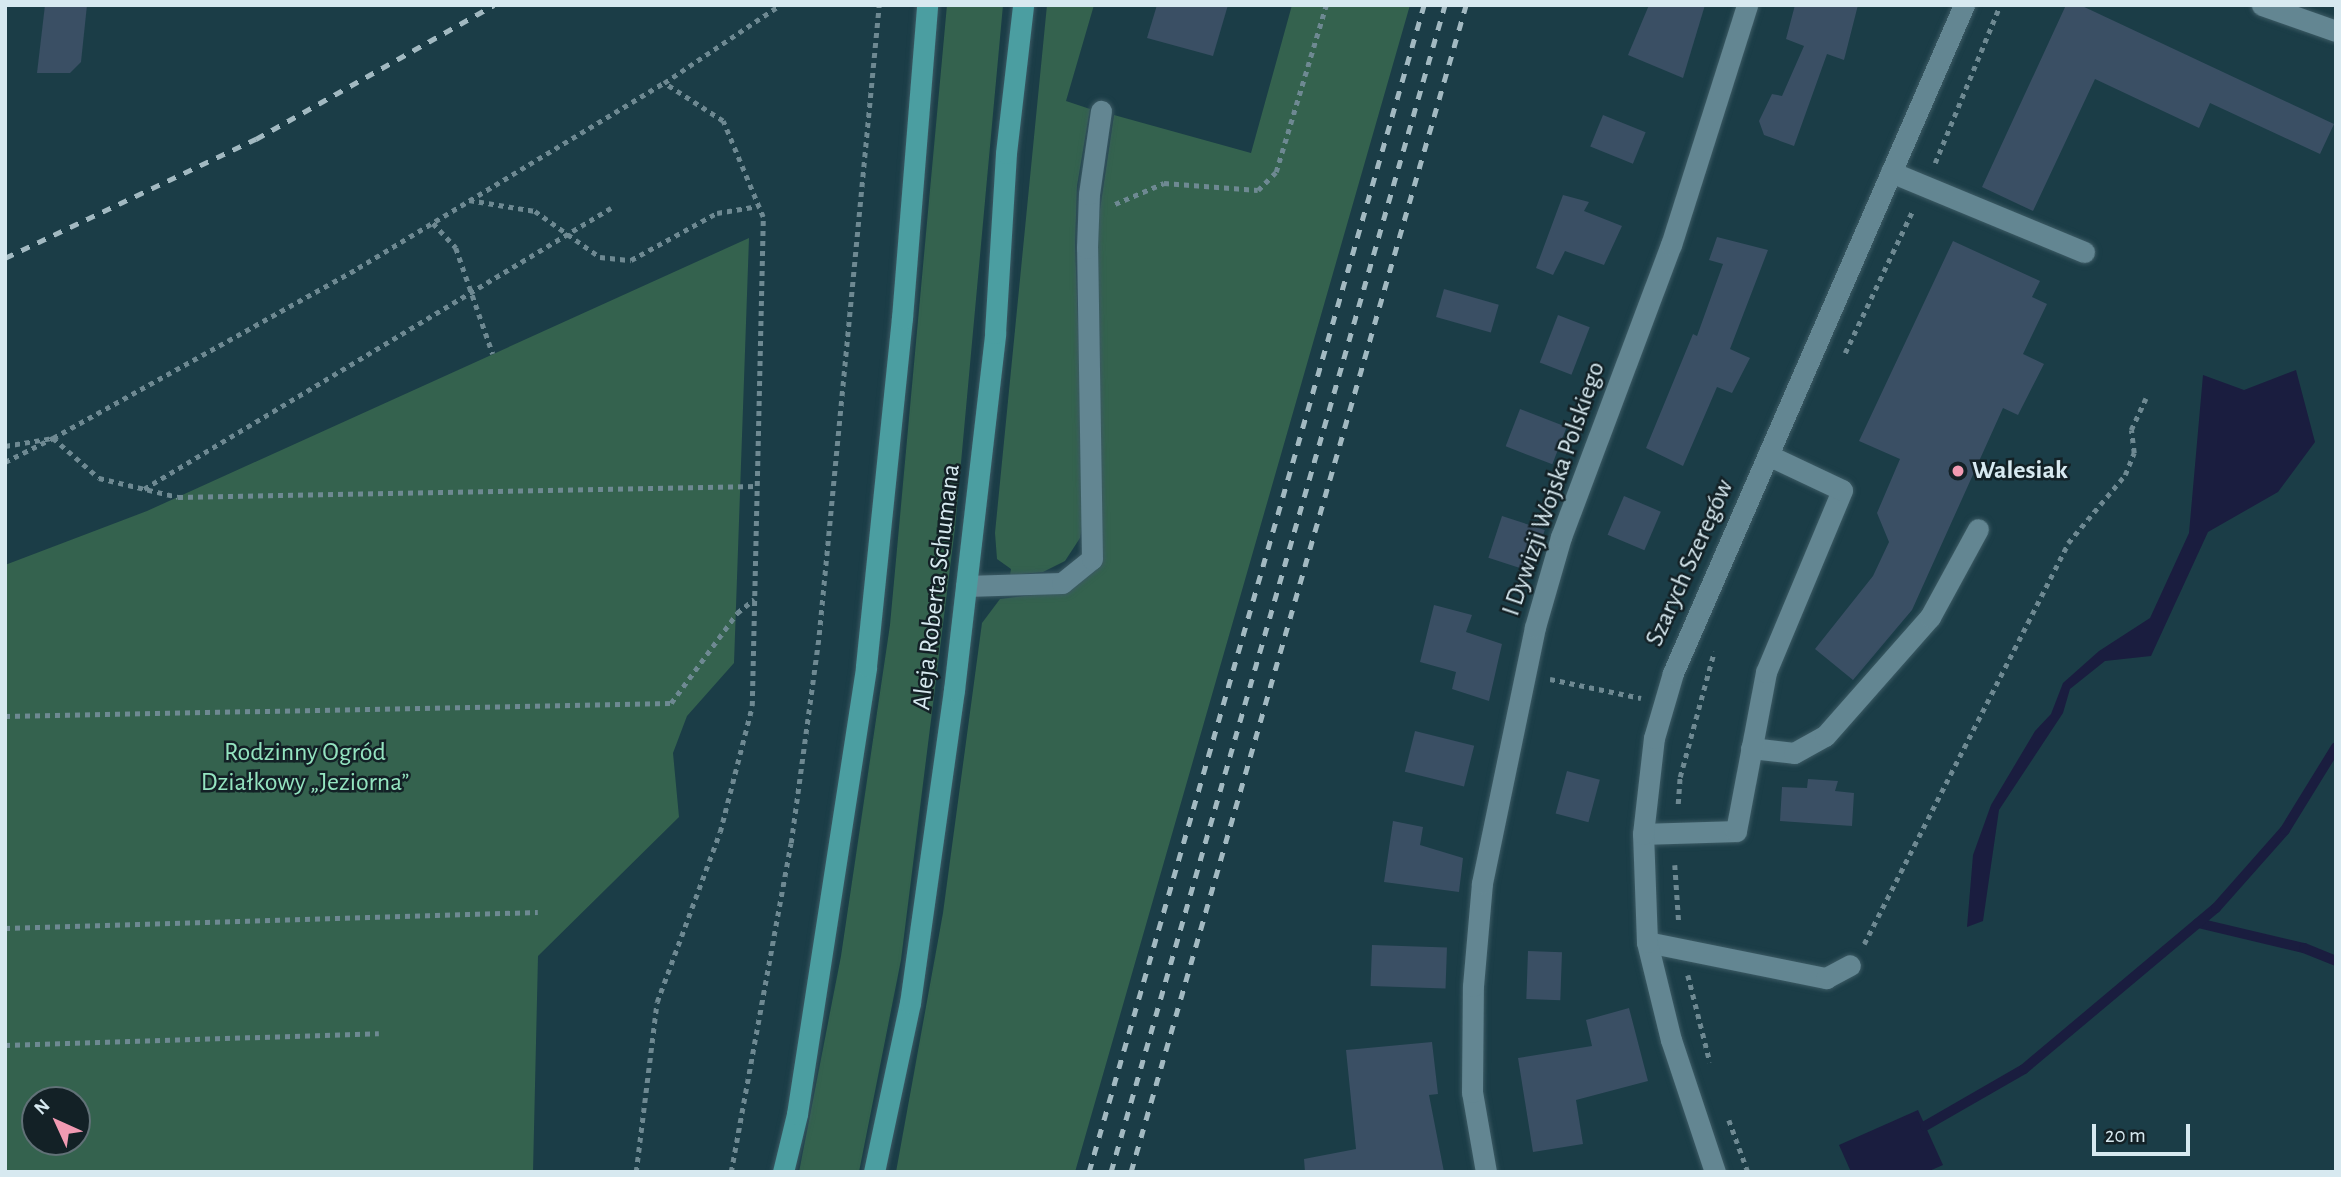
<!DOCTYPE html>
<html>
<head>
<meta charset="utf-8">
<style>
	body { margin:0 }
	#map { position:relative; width:2341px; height:1177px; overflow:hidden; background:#1b3d47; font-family:"Alegreya Sans",sans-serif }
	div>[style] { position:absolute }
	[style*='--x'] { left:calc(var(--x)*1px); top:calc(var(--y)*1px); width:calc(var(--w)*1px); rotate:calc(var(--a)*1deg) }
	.green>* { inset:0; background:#34624e }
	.water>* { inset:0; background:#1a1d3f }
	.stream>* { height:10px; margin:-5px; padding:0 5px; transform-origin:5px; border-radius:5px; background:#1a1d3f }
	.building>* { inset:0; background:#3a4f64; transform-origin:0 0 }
	.path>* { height:4.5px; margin-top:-2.25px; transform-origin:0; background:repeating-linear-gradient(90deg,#6e8992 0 5px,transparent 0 10px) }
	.roads { filter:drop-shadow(0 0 2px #3c5a64) drop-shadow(0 0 2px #3c5a64) }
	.minor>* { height:21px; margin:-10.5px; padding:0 10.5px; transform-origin:10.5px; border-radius:10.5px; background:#638692 }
	.major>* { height:21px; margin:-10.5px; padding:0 10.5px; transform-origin:10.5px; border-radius:10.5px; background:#4b9ea1 }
	.rail>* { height:5px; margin-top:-2.5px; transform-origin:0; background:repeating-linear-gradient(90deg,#a2b9c1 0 9px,transparent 0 18px) }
	.dots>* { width:19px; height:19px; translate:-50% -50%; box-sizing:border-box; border:4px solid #132126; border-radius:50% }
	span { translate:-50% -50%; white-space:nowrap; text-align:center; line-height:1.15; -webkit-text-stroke:5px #132126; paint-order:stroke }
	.poi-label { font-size:26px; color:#d7e9f0; font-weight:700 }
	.left { translate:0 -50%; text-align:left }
	.street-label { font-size:26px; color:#d7e9f0 }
	.park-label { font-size:26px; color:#94e4c0 }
	.frame { position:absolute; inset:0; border:7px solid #d7e9f0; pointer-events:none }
	.north { position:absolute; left:21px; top:1086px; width:70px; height:70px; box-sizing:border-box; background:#132126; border:2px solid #617177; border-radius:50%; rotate:315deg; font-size:19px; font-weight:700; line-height:28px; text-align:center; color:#d7e9f0 }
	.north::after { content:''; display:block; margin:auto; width:24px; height:32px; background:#f19ab2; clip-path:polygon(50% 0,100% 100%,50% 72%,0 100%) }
	.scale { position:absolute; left:2092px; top:1124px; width:98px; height:32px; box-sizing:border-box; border:4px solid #d7e9f0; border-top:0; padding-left:9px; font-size:21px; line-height:24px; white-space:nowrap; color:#d7e9f0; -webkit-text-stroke:5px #132126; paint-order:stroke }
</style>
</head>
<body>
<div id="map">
	<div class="green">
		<i style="clip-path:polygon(947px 5px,1003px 5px,955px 528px,901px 960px,859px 1172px,799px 1172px,841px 956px,890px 625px)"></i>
		<i style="clip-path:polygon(1047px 5px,1094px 5px,1066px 101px,1090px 109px,1077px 186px,1075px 245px,1085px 508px,1080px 538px,1065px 561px,1043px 572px,1010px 575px,1011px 569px,997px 559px,995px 533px)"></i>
		<i style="clip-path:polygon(1292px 5px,1410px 5px,1075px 1172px,896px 1172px,943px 913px,982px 623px,1000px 599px,1065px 591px,1102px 532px,1094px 250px,1114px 115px,1251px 153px)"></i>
		<i style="clip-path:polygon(evenodd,749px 238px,734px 663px,687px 716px,673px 753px,679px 817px,538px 956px,533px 1172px,5px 1172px,5px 565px,147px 511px,749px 238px,35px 1100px,77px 1100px,77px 1142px,35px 1142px,35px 1100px)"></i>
	</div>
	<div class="water">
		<i style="clip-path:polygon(2296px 370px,2315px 442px,2278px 492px,2208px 532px,2151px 656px,2105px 661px,2070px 689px,2063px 713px,1999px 810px,1983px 921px,1967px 927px,1973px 855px,1991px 805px,2035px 731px,2051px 714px,2063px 683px,2099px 651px,2150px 618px,2189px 533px,2203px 375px,2244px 390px)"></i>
		<i style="clip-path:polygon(1918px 1110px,1943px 1165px,1927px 1172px,1851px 1172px,1839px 1145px)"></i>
	</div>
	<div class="stream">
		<i style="--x:2198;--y:923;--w:109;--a:13.3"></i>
		<i style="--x:2304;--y:948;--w:35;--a:22"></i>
		<i style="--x:1925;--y:1126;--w:114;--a:-29.9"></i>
		<i style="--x:2024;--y:1069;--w:251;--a:-40"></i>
		<i style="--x:2216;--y:908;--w:104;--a:-48.5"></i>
		<i style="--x:2285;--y:830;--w:97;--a:-58.4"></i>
	</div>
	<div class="building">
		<i style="clip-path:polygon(45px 5px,87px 5px,81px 62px,70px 73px,37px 73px)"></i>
		<i style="clip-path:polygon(1157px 5px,1228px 5px,1213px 56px,1147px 38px)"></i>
		<i style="clip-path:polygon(1649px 5px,1705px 5px,1683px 78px,1628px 55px)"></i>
		<i style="clip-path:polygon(1795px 5px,1858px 5px,1844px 60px,1827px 54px,1794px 146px,1764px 135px,1759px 121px,1772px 94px,1782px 96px,1804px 46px,1786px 39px)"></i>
		<i style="clip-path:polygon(2066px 5px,2080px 5px,2334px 124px,2320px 154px,2210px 103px,2199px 128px,2095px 79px,2033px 211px,1982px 187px)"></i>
		<i style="left:1603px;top:115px;width:46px;height:34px;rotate:22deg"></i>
		<i style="clip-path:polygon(1563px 195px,1589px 202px,1584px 211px,1622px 226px,1604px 265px,1565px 251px,1553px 275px,1536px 268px)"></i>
		<i style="clip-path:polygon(1717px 237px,1768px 250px,1730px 349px,1750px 358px,1732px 393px,1717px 387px,1683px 466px,1646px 448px,1693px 334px,1697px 336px,1723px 264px,1709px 260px)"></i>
		<i style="clip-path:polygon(1953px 241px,2040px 281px,2032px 297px,2047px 304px,2023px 354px,2044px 364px,2018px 415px,2003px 408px,1912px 610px,1853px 680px,1815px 649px,1873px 576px,1889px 542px,1877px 513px,1900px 459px,1859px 441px)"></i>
		<i style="left:1444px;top:289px;width:57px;height:29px;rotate:16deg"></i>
		<i style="left:1558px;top:315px;width:34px;height:51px;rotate:21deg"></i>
		<i style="left:1520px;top:409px;width:50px;height:40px;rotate:21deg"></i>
		<i style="left:1624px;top:496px;width:40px;height:42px;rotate:23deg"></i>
		<i style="left:1502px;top:516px;width:45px;height:44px;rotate:18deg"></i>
		<i style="clip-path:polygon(1434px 605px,1472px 615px,1466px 632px,1502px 644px,1489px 701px,1452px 689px,1456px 672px,1420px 662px)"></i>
		<i style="left:1415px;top:731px;width:61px;height:42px;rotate:14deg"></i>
		<i style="left:1567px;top:771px;width:34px;height:44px;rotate:15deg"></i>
		<i style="clip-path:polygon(1808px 779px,1838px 781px,1835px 791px,1854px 793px,1852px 826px,1780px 821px,1782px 787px,1807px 788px)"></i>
		<i style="clip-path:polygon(1393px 821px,1423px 827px,1420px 845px,1463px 858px,1459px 892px,1384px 882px)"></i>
		<i style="left:1372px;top:945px;width:75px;height:41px;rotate:2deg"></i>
		<i style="left:1528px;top:951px;width:34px;height:48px;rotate:2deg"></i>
		<i style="clip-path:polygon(1629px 1008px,1648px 1081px,1576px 1100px,1583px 1144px,1533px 1152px,1518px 1058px,1592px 1046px,1586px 1020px)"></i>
		<i style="clip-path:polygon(1432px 1042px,1438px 1094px,1429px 1095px,1444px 1172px,1305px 1172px,1304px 1159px,1356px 1149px,1346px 1050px)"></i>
	</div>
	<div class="path">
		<i style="--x:1935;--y:163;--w:171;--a:-67.6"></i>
		<i style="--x:469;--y:200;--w:67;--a:9.5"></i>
		<i style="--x:535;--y:211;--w:80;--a:35.3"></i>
		<i style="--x:600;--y:257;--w:31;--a:6"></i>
		<i style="--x:631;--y:260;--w:98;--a:-28.7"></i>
		<i style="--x:717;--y:213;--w:42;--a:-9.7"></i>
		<i style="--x:1115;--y:204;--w:53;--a:-23.2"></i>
		<i style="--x:1164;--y:183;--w:94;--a:4.3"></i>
		<i style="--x:1258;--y:190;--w:25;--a:-45"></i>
		<i style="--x:1276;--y:172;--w:174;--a:-73.3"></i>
		<i style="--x:433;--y:223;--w:34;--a:47"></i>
		<i style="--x:456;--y:248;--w:112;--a:70.8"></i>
		<i style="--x:1845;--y:353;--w:158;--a:-64.6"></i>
		<i style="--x:5;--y:446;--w:49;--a:-9.5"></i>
		<i style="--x:53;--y:438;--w:349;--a:-29.1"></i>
		<i style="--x:358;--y:268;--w:358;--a:-31.2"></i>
		<i style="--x:664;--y:83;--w:140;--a:-33.9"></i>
		<i style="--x:5;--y:462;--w:54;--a:-26.6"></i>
		<i style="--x:53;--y:438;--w:61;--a:41"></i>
		<i style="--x:99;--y:478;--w:81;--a:13.5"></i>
		<i style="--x:178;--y:497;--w:579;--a:-1.09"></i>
		<i style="--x:144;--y:489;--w:545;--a:-31.04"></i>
		<i style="--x:1550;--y:679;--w:93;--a:11.8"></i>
		<i style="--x:5;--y:716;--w:666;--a:-1.12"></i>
		<i style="--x:671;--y:703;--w:112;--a:-53.7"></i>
		<i style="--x:737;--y:613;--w:22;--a:-39"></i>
		<i style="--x:1678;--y:804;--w:27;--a:-86"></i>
		<i style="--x:1680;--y:777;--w:130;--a:-74.8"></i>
		<i style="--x:1675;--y:865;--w:59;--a:86.1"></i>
		<i style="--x:5;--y:928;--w:533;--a:-1.72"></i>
		<i style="--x:1864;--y:944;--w:450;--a:-63"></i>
		<i style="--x:2068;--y:543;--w:89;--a:-50"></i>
		<i style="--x:2125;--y:475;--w:24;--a:-68"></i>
		<i style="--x:2134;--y:453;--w:23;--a:-97"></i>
		<i style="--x:2131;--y:430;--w:35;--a:-65"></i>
		<i style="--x:1688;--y:975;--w:90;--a:75.8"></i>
		<i style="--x:5;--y:1045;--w:374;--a:-1.8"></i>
		<i style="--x:1729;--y:1120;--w:55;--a:69.9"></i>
		<i style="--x:636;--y:1172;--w:171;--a:-83"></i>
		<i style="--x:657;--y:1002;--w:181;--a:-69.7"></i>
		<i style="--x:720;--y:832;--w:130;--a:-75.7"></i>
		<i style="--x:752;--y:706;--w:489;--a:-88.7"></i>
		<i style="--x:763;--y:217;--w:104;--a:-112.6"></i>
		<i style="--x:723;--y:121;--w:70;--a:-147.2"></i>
		<i style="--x:731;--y:1172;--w:334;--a:-79.7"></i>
		<i style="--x:791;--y:843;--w:210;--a:-82.3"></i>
		<i style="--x:819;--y:635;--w:633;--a:-84.56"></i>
	</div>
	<div class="roads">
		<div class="minor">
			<i style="--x:2262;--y:5;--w:78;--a:19.4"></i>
			<i style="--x:1891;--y:172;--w:209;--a:22.5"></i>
			<i style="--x:966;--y:586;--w:96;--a:-1.8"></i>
			<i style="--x:1062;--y:583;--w:38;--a:-39"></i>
			<i style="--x:1092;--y:559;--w:311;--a:-90.9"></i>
			<i style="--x:1087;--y:248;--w:54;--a:-87.9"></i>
			<i style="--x:1089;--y:194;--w:84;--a:-81.8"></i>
			<i style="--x:1751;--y:748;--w:43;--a:6.6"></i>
			<i style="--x:1794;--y:753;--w:35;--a:-29"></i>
			<i style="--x:1825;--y:736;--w:159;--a:-48.6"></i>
			<i style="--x:1930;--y:617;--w:100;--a:-61.4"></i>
			<i style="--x:1643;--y:834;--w:93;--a:-1.8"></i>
			<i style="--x:1736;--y:831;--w:162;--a:-79.3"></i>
			<i style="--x:1766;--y:672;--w:197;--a:-67.3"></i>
			<i style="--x:1842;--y:490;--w:82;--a:-154.7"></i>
			<i style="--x:1647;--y:942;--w:183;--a:11.4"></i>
			<i style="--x:1826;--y:978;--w:27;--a:-28"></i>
			<i style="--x:1486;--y:1172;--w:81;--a:-99.9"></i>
			<i style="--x:1472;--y:1092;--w:106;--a:-89.5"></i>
			<i style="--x:1473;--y:986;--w:103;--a:-85"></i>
			<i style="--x:1482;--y:883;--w:261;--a:-78.3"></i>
			<i style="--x:1535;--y:627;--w:94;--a:-73.9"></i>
			<i style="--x:1561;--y:537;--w:312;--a:-69.4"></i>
			<i style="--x:1671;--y:245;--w:252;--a:-72.4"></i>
			<i style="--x:1715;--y:1172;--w:139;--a:-108.4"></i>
			<i style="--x:1671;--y:1040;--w:101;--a:-103.8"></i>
			<i style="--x:1647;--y:942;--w:108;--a:-92.1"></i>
			<i style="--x:1643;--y:834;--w:97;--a:-83.5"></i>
			<i style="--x:1654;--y:738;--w:68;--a:-73.7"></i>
			<i style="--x:1673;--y:673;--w:729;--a:-66.46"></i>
		</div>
		<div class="major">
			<i style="--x:783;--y:1172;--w:60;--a:-76.4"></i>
			<i style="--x:797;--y:1114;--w:453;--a:-81.2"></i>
			<i style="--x:866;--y:666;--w:350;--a:-84.1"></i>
			<i style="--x:902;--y:318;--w:314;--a:-85.4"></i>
			<i style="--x:874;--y:1172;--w:173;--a:-78"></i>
			<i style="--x:910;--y:1003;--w:316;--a:-82"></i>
			<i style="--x:954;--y:690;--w:359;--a:-83.4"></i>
			<i style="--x:995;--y:333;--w:180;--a:-86.5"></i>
			<i style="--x:1006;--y:153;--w:149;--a:-83.4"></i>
		</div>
	</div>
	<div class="rail">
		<i style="--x:5;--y:258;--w:278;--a:-25.4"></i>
		<i style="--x:256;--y:139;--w:273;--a:-29.4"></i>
		<i style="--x:1089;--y:1172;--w:1214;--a:-73.98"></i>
		<i style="--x:1111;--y:1172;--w:1214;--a:-74.03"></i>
		<i style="--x:1131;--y:1172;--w:1214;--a:-73.98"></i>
	</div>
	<div class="dots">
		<i style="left:1958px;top:471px;background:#f19ab2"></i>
	</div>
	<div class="poi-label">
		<span class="left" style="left:1972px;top:471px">Walesiak</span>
	</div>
	<div class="street-label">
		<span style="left:1554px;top:489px;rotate:-71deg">I Dywizji Wojska Polskiego</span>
		<span style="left:1690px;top:563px;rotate:-66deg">Szarych Szeregów</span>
		<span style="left:937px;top:587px;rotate:-83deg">Aleja Roberta Schumana</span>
	</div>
	<div class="park-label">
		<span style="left:305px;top:768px">Rodzinny Ogród<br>Działkowy „Jeziorna”</span>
	</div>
	<div class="frame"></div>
	<div class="north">N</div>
	<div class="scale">20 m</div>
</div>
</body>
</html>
